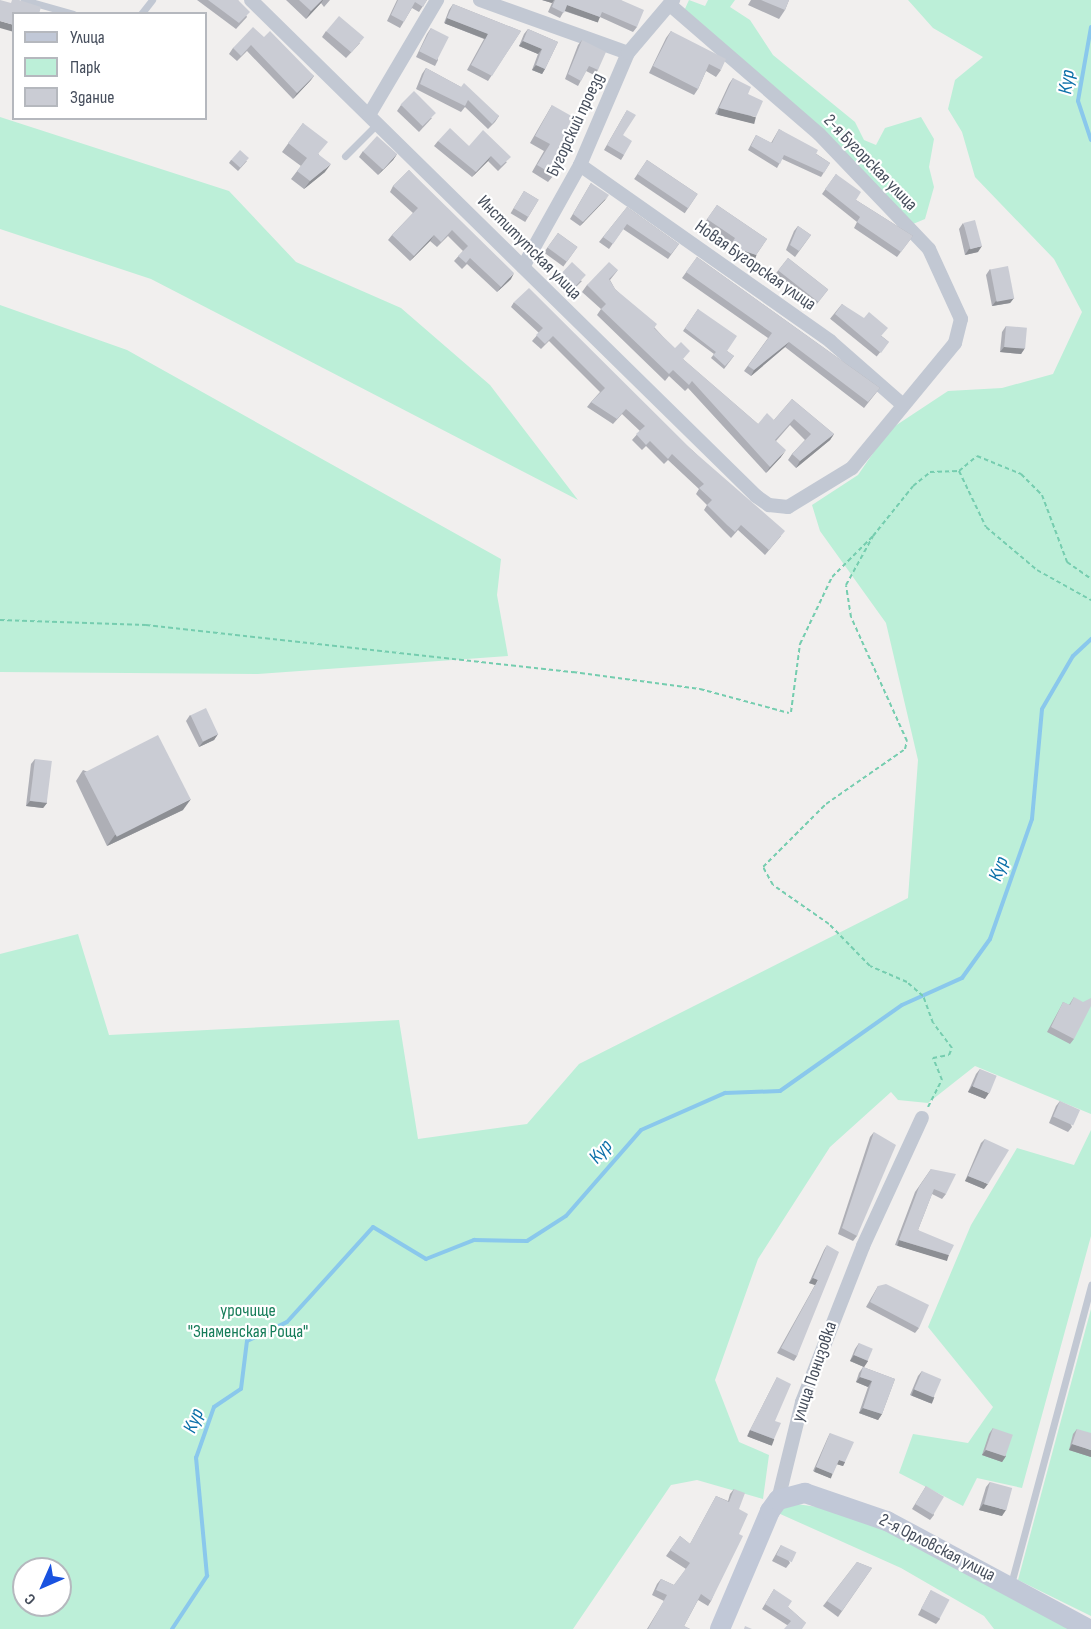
<!DOCTYPE html>
<html>
<head>
<meta charset="utf-8">
<style>
	body { margin:0 }
	#map { position:relative; width:1091px; height:1629px; overflow:hidden; background:#f1efee; font-family:"Sofia Sans Condensed",sans-serif }
	div>[style] { position:absolute }
	[style*='--x'] { left:calc(var(--x)*1px); top:calc(var(--y)*1px); width:calc(var(--w)*1px); rotate:calc(var(--a)*1deg) }
	.green>* { inset:0; background:#bcefd8 }
	.stream>* { height:4px; margin:-2px; padding:0 2px; transform-origin:2px; border-radius:2px; background:#8ac8ec }
	.path>* { height:2px; margin-top:-1px; transform-origin:0; background:repeating-linear-gradient(90deg,#75cdaf 0 4.5px,transparent 0 7.5px) }
	.lane>* { height:7px; margin:-3.5px; padding:0 3.5px; transform-origin:3.5px; border-radius:3.5px; background:#c2c8d3 }
	.street>* { height:14px; margin:-7px; padding:0 7px; transform-origin:7px; border-radius:7px; background:#c2c8d3 }
	.secondary>* { height:20px; margin:-10px; padding:0 10px; transform-origin:10px; border-radius:10px; background:#c1c8d7 }
	.wall>* { inset:0; background:#aeafb6; transform-origin:0 0 }
	.shaded-wall>* { inset:0; background:#8d8f94; transform-origin:0 0 }
	.building>* { inset:0; background:#caccd4; transform-origin:0 0 }
	span { translate:-50% -50%; white-space:nowrap; text-align:center; line-height:1.15; -webkit-text-stroke:4.5px #fff; paint-order:stroke }
	.street-label { font-size:18px; color:#464e5c }
	.park-label { font-size:18px; color:#177d5a }
	.water-label { font-size:20px; color:#0c70a9; font-style:italic }
	.legend { position:absolute; left:12px; top:12px; width:195px; height:108px; box-sizing:border-box; background:#fff; border:2px solid #b5b8be; margin:0; padding:8px 10px; list-style:none; font-size:18px; color:#464e5c }
	.legend li { display:flex; align-items:center; gap:12px; height:30px }
	.legend b { width:30px; border:2px solid #b5b8be }
	.north { position:absolute; left:12px; top:1557px; width:60px; height:60px; box-sizing:border-box; background:#fff; border:2px solid #b5b8be; border-radius:50%; rotate:225deg; font-size:16px; font-weight:700; line-height:24px; text-align:center; color:#464e5c }
	.north::after { content:''; display:block; margin:auto; width:21px; height:27px; background:#1952e0; clip-path:polygon(50% 0,100% 100%,50% 72%,0 100%) }
</style>
</head>
<body>
<div id="map">
	<div class="green">
		<i style="clip-path:polygon(689px 0,705px 6px,708px 0,735px 0,730px 7px,750px 20px,773px 55px,855px 122px,864px 140px,876px 145px,885px 128px,921px 117px,934px 139px,929px 167px,934px 187px,925px 219px,913px 224px,684px 11px)"></i>
		<i style="clip-path:polygon(evenodd,908px 0,1091px 0,1091px 1114px,975px 1066px,928px 1103px,898px 1100px,891px 1092px,830px 1147px,758px 1259px,715px 1380px,739px 1442px,769px 1455px,763px 1499px,697px 1480px,671px 1485px,573px 1629px,0 1629px,0 954px,78px 934px,109px 1035px,399px 1020px,418px 1139px,527px 1124px,579px 1064px,908px 898px,918px 760px,886px 623px,820px 531px,812px 505px,858px 475px,889px 430px,948px 391px,1002px 388px,1053px 374px,1082px 312px,1054px 259px,975px 177px,962px 132px,948px 109px,955px 80px,983px 57px,933px 28px,908px 0,24px 1569px,60px 1569px,60px 1605px,24px 1605px,24px 1569px)"></i>
		<i style="clip-path:polygon(0 117px,229px 191px,296px 262px,401px 308px,490px 385px,578px 500px,151px 279px,0 229px)"></i>
		<i style="clip-path:polygon(0 305px,127px 350px,501px 559px,497px 595px,508px 656px,258px 674px,0 672px)"></i>
		<i style="clip-path:polygon(1091px 1130px,1091px 1236px,1022px 1488px,977px 1478px,963px 1506px,899px 1473px,913px 1434px,968px 1443px,993px 1407px,928px 1327px,971px 1225px,1017px 1148px,1074px 1165px)"></i>
		<i style="clip-path:polygon(1091px 1309px,1091px 1616px,1018px 1580px)"></i>
		<i style="clip-path:polygon(789px 1503px,847px 1511px,1077px 1629px,994px 1629px,984px 1616px,901px 1568px,778px 1513px)"></i>
	</div>
	<div class="stream">
		<i style="--x:1091;--y:27;--w:75;--a:100"></i>
		<i style="--x:1078;--y:101;--w:41;--a:71.6"></i>
		<i style="--x:172;--y:1629;--w:64;--a:-56.6"></i>
		<i style="--x:207;--y:1576;--w:119;--a:-95.3"></i>
		<i style="--x:196;--y:1458;--w:54;--a:-70.6"></i>
		<i style="--x:214;--y:1407;--w:32;--a:-34"></i>
		<i style="--x:241;--y:1389;--w:48;--a:-82.9"></i>
		<i style="--x:247;--y:1341;--w:44;--a:-25.4"></i>
		<i style="--x:287;--y:1322;--w:128;--a:-47.8"></i>
		<i style="--x:373;--y:1227;--w:62;--a:31.1"></i>
		<i style="--x:426;--y:1259;--w:52;--a:-21.6"></i>
		<i style="--x:474;--y:1240;--w:53;--a:1.1"></i>
		<i style="--x:527;--y:1241;--w:46;--a:-32.7"></i>
		<i style="--x:566;--y:1216;--w:114;--a:-48.9"></i>
		<i style="--x:641;--y:1130;--w:92;--a:-23.8"></i>
		<i style="--x:725;--y:1093;--w:55;--a:-2.1"></i>
		<i style="--x:780;--y:1091;--w:149;--a:-35.2"></i>
		<i style="--x:902;--y:1005;--w:66;--a:-24.2"></i>
		<i style="--x:962;--y:978;--w:48;--a:-54.3"></i>
		<i style="--x:990;--y:939;--w:127;--a:-70.7"></i>
		<i style="--x:1032;--y:819;--w:110;--a:-84.8"></i>
		<i style="--x:1042;--y:709;--w:61;--a:-59.7"></i>
		<i style="--x:1073;--y:656;--w:25;--a:-43"></i>
	</div>
	<div class="path">
		<i style="--x:959;--y:471;--w:23;--a:-40"></i>
		<i style="--x:977;--y:456;--w:48;--a:22.2"></i>
		<i style="--x:1021;--y:474;--w:30;--a:45"></i>
		<i style="--x:1042;--y:495;--w:72;--a:69.5"></i>
		<i style="--x:1067;--y:562;--w:29;--a:35"></i>
		<i style="--x:0;--y:620;--w:146;--a:2"></i>
		<i style="--x:146;--y:625;--w:430;--a:6.3"></i>
		<i style="--x:573;--y:672;--w:128;--a:7.6"></i>
		<i style="--x:700;--y:689;--w:92;--a:15.1"></i>
		<i style="--x:791;--y:712;--w:69;--a:-82.5"></i>
		<i style="--x:800;--y:644;--w:74;--a:-64.5"></i>
		<i style="--x:832;--y:577;--w:58;--a:-45"></i>
		<i style="--x:928;--y:1107;--w:30;--a:-63"></i>
		<i style="--x:942;--y:1080;--w:24;--a:-112"></i>
		<i style="--x:933;--y:1058;--w:16;--a:-11"></i>
		<i style="--x:949;--y:1055;--w:8;--a:-67"></i>
		<i style="--x:952;--y:1048;--w:31;--a:-127"></i>
		<i style="--x:933;--y:1023;--w:29;--a:-110"></i>
		<i style="--x:923;--y:996;--w:21;--a:-139"></i>
		<i style="--x:907;--y:982;--w:40;--a:-156.6"></i>
		<i style="--x:870;--y:966;--w:59;--a:-134.3"></i>
		<i style="--x:829;--y:924;--w:68;--a:-145.1"></i>
		<i style="--x:773;--y:885;--w:21;--a:-119"></i>
		<i style="--x:763;--y:867;--w:89;--a:-45"></i>
		<i style="--x:826;--y:804;--w:96;--a:-34.8"></i>
		<i style="--x:905;--y:749;--w:8;--a:-76"></i>
		<i style="--x:907;--y:741;--w:136;--a:-114.3"></i>
		<i style="--x:851;--y:617;--w:32;--a:-99"></i>
		<i style="--x:846;--y:585;--w:56;--a:-61.1"></i>
		<i style="--x:873;--y:536;--w:64;--a:-51.3"></i>
		<i style="--x:913;--y:486;--w:22;--a:-39"></i>
		<i style="--x:930;--y:472;--w:29;--a:-2"></i>
		<i style="--x:959;--y:471;--w:62;--a:64.3"></i>
		<i style="--x:986;--y:527;--w:67;--a:40.1"></i>
		<i style="--x:1037;--y:570;--w:62;--a:29.1"></i>
	</div>
	<div class="lane">
		<i style="--x:24;--y:0;--w:51;--a:15.9"></i>
		<i style="--x:141;--y:14;--w:18;--a:-52"></i>
		<i style="--x:345;--y:156;--w:47;--a:-45"></i>
		<i style="--x:1011;--y:1584;--w:310;--a:-75"></i>
	</div>
	<div class="street">
		<i style="--x:251;--y:0;--w:708;--a:44.48"></i>
		<i style="--x:756;--y:496;--w:16;--a:35"></i>
		<i style="--x:769;--y:505;--w:19;--a:6"></i>
		<i style="--x:788;--y:507;--w:75;--a:-31.4"></i>
		<i style="--x:852;--y:468;--w:162;--a:-50.5"></i>
		<i style="--x:955;--y:343;--w:25;--a:-76"></i>
		<i style="--x:961;--y:319;--w:77;--a:-114.6"></i>
		<i style="--x:929;--y:249;--w:159;--a:-133.7"></i>
		<i style="--x:819;--y:134;--w:197;--a:-139.1"></i>
		<i style="--x:480;--y:0;--w:157;--a:19.7"></i>
		<i style="--x:369;--y:115;--w:134;--a:-59.4"></i>
		<i style="--x:580;--y:165;--w:306;--a:35.1"></i>
		<i style="--x:830;--y:341;--w:97;--a:41.2"></i>
		<i style="--x:523;--y:267;--w:117;--a:-60.8"></i>
		<i style="--x:580;--y:165;--w:122;--a:-66.8"></i>
		<i style="--x:628;--y:53;--w:70;--a:-49.7"></i>
		<i style="--x:778;--y:1500;--w:101;--a:-76.2"></i>
		<i style="--x:802;--y:1402;--w:168;--a:-68.6"></i>
		<i style="--x:863;--y:1246;--w:141;--a:-65.3"></i>
	</div>
	<div class="secondary">
		<i style="--x:720;--y:1629;--w:128;--a:-67"></i>
		<i style="--x:770;--y:1511;--w:14;--a:-54"></i>
		<i style="--x:778;--y:1500;--w:28;--a:-15"></i>
		<i style="--x:805;--y:1493;--w:87;--a:18.9"></i>
		<i style="--x:887;--y:1521;--w:228;--a:28.2"></i>
	</div>
	<div class="wall">
		<i style="clip-path:polygon(197px 0,238px 0,247px 17px,236px 29px)"></i>
		<i style="clip-path:polygon(286px 0,330px 0,324px 7px,321px 3px,306px 19px)"></i>
		<i style="clip-path:polygon(397px 0,427px 0,419px 12px,412px 8px,400px 28px,387px 21px)"></i>
		<i style="clip-path:polygon(542px 0,621px 0,637px 27px,633px 32px,600px 17px,597px 22px,564px 11px,560px 18px,548px 12px,552px 3px)"></i>
		<i style="clip-path:polygon(751px 0,789px 0,785px 10px,779px 19px,748px 5px)"></i>
		<i style="clip-path:polygon(453px 4px,521px 31px,488px 81px,467px 70px,484px 39px,444px 23px,449px 10px)"></i>
		<i style="clip-path:polygon(431px 28px,438px 60px,435px 66px,416px 57px,427px 34px)"></i>
		<i style="clip-path:polygon(528px 29px,558px 42px,545px 69px,542px 74px,532px 70px,538px 54px,519px 46px,524px 34px)"></i>
		<i style="clip-path:polygon(326px 31px,360px 43px,346px 58px,322px 37px)"></i>
		<i style="clip-path:polygon(671px 31px,721px 70px,716px 77px,706px 71px,698px 89px,694px 95px,649px 73px,666px 38px)"></i>
		<i style="clip-path:polygon(264px 37px,314px 76px,310px 81px,293px 99px,247px 51px,237px 61px,229px 54px,233px 48px)"></i>
		<i style="clip-path:polygon(582px 40px,598px 70px,594px 75px,586px 71px,578px 86px,565px 79px,578px 45px)"></i>
		<i style="clip-path:polygon(426px 68px,461px 87px,499px 116px,495px 122px,488px 129px,465px 107px,461px 112px,416px 89px,422px 74px)"></i>
		<i style="clip-path:polygon(733px 78px,748px 94px,752px 123px,715px 114px,729px 84px)"></i>
		<i style="clip-path:polygon(401px 105px,432px 118px,419px 132px,397px 111px)"></i>
		<i style="clip-path:polygon(552px 105px,554px 175px,548px 182px,532px 172px,544px 151px,530px 143px)"></i>
		<i style="clip-path:polygon(627px 110px,623px 135px,624px 155px,621px 160px,604px 150px)"></i>
		<i style="clip-path:polygon(303px 123px,319px 155px,325px 172px,304px 189px,291px 179px,301px 166px,282px 152px)"></i>
		<i style="clip-path:polygon(779px 129px,830px 163px,821px 177px,782px 159px,777px 168px,748px 150px,756px 135px,771px 143px)"></i>
		<i style="clip-path:polygon(438px 141px,469px 146px,507px 162px,498px 171px,488px 161px,472px 177px,434px 146px)"></i>
		<i style="clip-path:polygon(363px 151px,397px 154px,393px 160px,378px 175px,359px 157px)"></i>
		<i style="clip-path:polygon(231px 160px,247px 161px,238px 171px,229px 163px)"></i>
		<i style="left:647px;top:160px;width:61px;height:23px;rotate:34deg"></i>
		<i style="clip-path:polygon(409px 170px,511px 279px,497px 292px,467px 264px,462px 269px,454px 261px,463px 251px,448px 236px,437px 247px,430px 241px,410px 261px,388px 240px,392px 235px,413px 213px,390px 192px,393px 186px)"></i>
		<i style="clip-path:polygon(836px 174px,856px 200px,913px 236px,897px 257px,854px 228px,857px 222px,822px 194px)"></i>
		<i style="clip-path:polygon(591px 183px,605px 200px,580px 226px,570px 219px)"></i>
		<i style="left:524px;top:191px;width:17px;height:26px;rotate:31deg"></i>
		<i style="clip-path:polygon(717px 205px,767px 239px,752px 261px,726px 252px,732px 244px,703px 225px)"></i>
		<i style="clip-path:polygon(627px 207px,679px 244px,668px 259px,623px 229px,609px 249px,599px 242px)"></i>
		<i style="clip-path:polygon(963px 223px,978px 252px,965px 255px,959px 229px)"></i>
		<i style="clip-path:polygon(798px 226px,811px 235px,795px 257px,786px 250px,794px 231px)"></i>
		<i style="left:558px;top:233px;width:24px;height:24px;rotate:36deg"></i>
		<i style="clip-path:polygon(697px 257px,880px 388px,864px 408px,785px 347px,751px 376px,744px 371px,768px 338px,682px 278px)"></i>
		<i style="left:788px;top:258px;width:51px;height:23px;rotate:38deg"></i>
		<i style="clip-path:polygon(990px 269px,1014px 298px,1010px 303px,992px 306px,986px 275px)"></i>
		<i style="clip-path:polygon(618px 270px,610px 280px,615px 289px,655px 328px,684px 360px,758px 424px,774px 420px,792px 399px,834px 434px,830px 440px,796px 468px,788px 460px,792px 454px,805px 440px,790px 425px,776px 441px,781px 457px,766px 473px,688px 388px,685px 391px,669px 376px,665px 381px,597px 315px,601px 309px,582px 292px,587px 285px)"></i>
		<i style="clip-path:polygon(561px 272px,582px 281px,572px 291px,558px 278px)"></i>
		<i style="clip-path:polygon(514px 302px,692px 450px,781px 536px,765px 555px,738px 530px,731px 538px,723px 530px,704px 510px,707px 505px,696px 494px,699px 489px,668px 460px,664px 464px,646px 446px,642px 450px,632px 440px,640px 431px,622px 414px,613px 424px,587px 407px,591px 402px,600px 392px,549px 341px,541px 349px,532px 341px,539px 333px,511px 307px)"></i>
		<i style="left:842px;top:304px;width:60px;height:19px;rotate:39deg"></i>
		<i style="clip-path:polygon(698px 309px,727px 351px,734px 356px,724px 369px,711px 358px,714px 354px,683px 331px)"></i>
		<i style="clip-path:polygon(1006px 326px,1025px 348px,1021px 354px,1000px 352px,1002px 332px)"></i>
		<i style="clip-path:polygon(190px 715px,218px 734px,214px 740px,199px 747px,186px 721px)"></i>
		<i style="clip-path:polygon(35px 759px,47px 803px,43px 808px,26px 806px,31px 764px)"></i>
		<i style="clip-path:polygon(83px 770px,183px 810px,107px 846px,76px 781px)"></i>
		<i style="clip-path:polygon(1074px 997px,1074px 1039px,1070px 1044px,1047px 1032px,1060px 1008px,1063px 1002px,1069px 1005px)"></i>
		<i style="clip-path:polygon(980px 1069px,985px 1099px,968px 1092px,976px 1074px)"></i>
		<i style="clip-path:polygon(1060px 1101px,1072px 1127px,1068px 1132px,1049px 1123px,1056px 1106px)"></i>
		<i style="clip-path:polygon(874px 1132px,857px 1236px,853px 1241px,838px 1234px,870px 1137px)"></i>
		<i style="clip-path:polygon(985px 1139px,984px 1189px,965px 1181px,981px 1143px)"></i>
		<i style="clip-path:polygon(931px 1169px,946px 1194px,942px 1199px,932px 1194px,918px 1230px,949px 1255px,946px 1260px,895px 1245px,915px 1192px)"></i>
		<i style="clip-path:polygon(827px 1245px,797px 1356px,794px 1361px,777px 1353px,815px 1285px,809px 1283px,824px 1250px)"></i>
		<i style="clip-path:polygon(878px 1286px,919px 1328px,915px 1333px,866px 1307px)"></i>
		<i style="clip-path:polygon(859px 1343px,868px 1361px,864px 1367px,850px 1361px,855px 1349px)"></i>
		<i style="clip-path:polygon(863px 1367px,895px 1379px,882px 1414px,878px 1420px,859px 1413px,868px 1387px,856px 1382px,859px 1373px)"></i>
		<i style="clip-path:polygon(922px 1371px,934px 1397px,930px 1403px,910px 1395px,918px 1376px)"></i>
		<i style="clip-path:polygon(777px 1377px,774px 1439px,770px 1445px,747px 1436px,774px 1383px)"></i>
		<i style="clip-path:polygon(993px 1428px,1006px 1456px,1002px 1462px,982px 1455px,989px 1434px)"></i>
		<i style="clip-path:polygon(1077px 1429px,1091px 1457px,1069px 1450px,1073px 1434px)"></i>
		<i style="clip-path:polygon(830px 1433px,845px 1462px,843px 1466px,837px 1464px,830px 1478px,813px 1471px,828px 1437px)"></i>
		<i style="clip-path:polygon(990px 1482px,1002px 1516px,979px 1510px,986px 1487px)"></i>
		<i style="clip-path:polygon(926px 1486px,934px 1515px,930px 1520px,912px 1509px)"></i>
		<i style="clip-path:polygon(734px 1489px,739px 1509px,739px 1534px,711px 1601px,708px 1606px,698px 1600px,684px 1626px,690px 1629px,647px 1629px,664px 1601px,652px 1595px,657px 1584px,661px 1579px,674px 1585px,686px 1569px,666px 1556px,680px 1536px,690px 1544px,716px 1496px,728px 1501px,730px 1494px)"></i>
		<i style="clip-path:polygon(781px 1545px,790px 1563px,786px 1568px,772px 1561px)"></i>
		<i style="clip-path:polygon(857px 1562px,872px 1568px,838px 1617px,823px 1606px)"></i>
		<i style="clip-path:polygon(774px 1589px,788px 1607px,806px 1623px,787px 1625px,762px 1609px)"></i>
		<i style="clip-path:polygon(931px 1590px,940px 1619px,936px 1624px,918px 1615px)"></i>
	</div>
	<div class="shaded-wall">
		<i style="clip-path:polygon(322px 0,323px 0,321px 3px,306px 19px,311px 11px)"></i>
		<i style="clip-path:polygon(542px 0,554px 0,552px 3px)"></i>
		<i style="left:567px;top:5px;width:35px;height:6px;rotate:20deg"></i>
		<i style="left:447px;top:18px;width:44px;height:6px;rotate:21deg"></i>
		<i style="clip-path:polygon(0 21px,14px 25px,14px 32px,0 28px)"></i>
		<i style="clip-path:polygon(523px 41px,542px 49px,538px 54px,519px 46px)"></i>
		<i style="clip-path:polygon(536px 65px,545px 69px,542px 74px,532px 70px)"></i>
		<i style="clip-path:polygon(314px 76px,310px 81px,293px 99px,297px 93px)"></i>
		<i style="left:719px;top:108px;width:38px;height:7px;rotate:14deg"></i>
		<i style="clip-path:polygon(397px 154px,393px 160px,378px 175px,382px 170px)"></i>
		<i style="clip-path:polygon(491px 156px,488px 161px,472px 177px,476px 172px)"></i>
		<i style="clip-path:polygon(331px 164px,325px 172px,304px 189px,310px 181px)"></i>
		<i style="clip-path:polygon(609px 195px,605px 200px,580px 226px,583px 222px)"></i>
		<i style="clip-path:polygon(434px 235px,430px 241px,410px 261px,414px 256px)"></i>
		<i style="left:730px;top:246px;width:28px;height:7px;rotate:19deg"></i>
		<i style="clip-path:polygon(982px 246px,978px 252px,965px 255px,969px 249px)"></i>
		<i style="clip-path:polygon(514px 273px,511px 279px,497px 292px,501px 287px)"></i>
		<i style="clip-path:polygon(1014px 298px,1010px 303px,992px 306px,996px 301px)"></i>
		<i style="clip-path:polygon(789px 342px,785px 347px,751px 376px,754px 370px)"></i>
		<i style="clip-path:polygon(1004px 347px,1025px 348px,1021px 354px,1000px 352px)"></i>
		<i style="clip-path:polygon(834px 434px,830px 440px,796px 468px,800px 461px)"></i>
		<i style="clip-path:polygon(786px 450px,781px 457px,766px 473px,770px 467px)"></i>
		<i style="clip-path:polygon(218px 734px,214px 740px,199px 747px,203px 742px)"></i>
		<i style="clip-path:polygon(191px 799px,183px 810px,107px 846px,115px 835px)"></i>
		<i style="clip-path:polygon(30px 801px,47px 803px,43px 808px,26px 806px)"></i>
		<i style="clip-path:polygon(972px 1086px,989px 1093px,985px 1099px,968px 1092px)"></i>
		<i style="clip-path:polygon(968px 1176px,988px 1184px,984px 1189px,965px 1181px)"></i>
		<i style="left:899px;top:1240px;width:52px;height:6px;rotate:17deg"></i>
		<i style="clip-path:polygon(813px 1278px,818px 1280px,815px 1285px,809px 1283px)"></i>
		<i style="clip-path:polygon(854px 1355px,868px 1361px,864px 1367px,850px 1361px)"></i>
		<i style="clip-path:polygon(860px 1377px,872px 1381px,868px 1387px,856px 1382px)"></i>
		<i style="left:914px;top:1389px;width:22px;height:7px;rotate:22deg"></i>
		<i style="clip-path:polygon(863px 1408px,882px 1414px,878px 1420px,859px 1413px)"></i>
		<i style="left:750px;top:1430px;width:26px;height:7px;rotate:21deg"></i>
		<i style="clip-path:polygon(1072px 1444px,1091px 1450px,1091px 1457px,1069px 1450px)"></i>
		<i style="clip-path:polygon(986px 1450px,1006px 1456px,1002px 1462px,982px 1455px)"></i>
		<i style="clip-path:polygon(839px 1460px,845px 1462px,843px 1466px,836px 1464px)"></i>
		<i style="left:816px;top:1467px;width:18px;height:5px;rotate:22deg"></i>
		<i style="clip-path:polygon(983px 1504px,1006px 1510px,1002px 1516px,979px 1510px)"></i>
	</div>
	<div class="building">
		<i style="clip-path:polygon(0 0,11px 3px,12px 0,19px 0,41px 7px,39px 14px,14px 14px,14px 25px,0 21px)"></i>
		<i style="clip-path:polygon(208px 0,238px 0,250px 12px,239px 23px)"></i>
		<i style="clip-path:polygon(299px 0,322px 0,311px 11px)"></i>
		<i style="clip-path:polygon(398px 0,427px 0,423px 7px,415px 2px,404px 22px,391px 15px)"></i>
		<i style="clip-path:polygon(555px 0,621px 0,644px 10px,637px 27px,602px 12px,600px 17px,567px 5px,564px 13px,552px 7px)"></i>
		<i style="clip-path:polygon(761px 0,789px 0,785px 10px)"></i>
		<i style="clip-path:polygon(453px 4px,521px 31px,492px 76px,471px 65px,488px 34px,447px 18px)"></i>
		<i style="left:339px;top:16px;width:33px;height:20px;rotate:40deg"></i>
		<i style="clip-path:polygon(253px 27px,264px 37px,270px 31px,314px 76px,297px 93px,251px 45px,241px 56px,233px 48px)"></i>
		<i style="left:431px;top:28px;width:20px;height:26px;rotate:27deg"></i>
		<i style="clip-path:polygon(528px 29px,558px 42px,545px 69px,536px 65px,542px 49px,523px 41px)"></i>
		<i style="clip-path:polygon(671px 31px,726px 59px,721px 70px,709px 64px,698px 89px,653px 66px)"></i>
		<i style="clip-path:polygon(582px 40px,606px 52px,598px 70px,589px 66px,581px 81px,568px 74px)"></i>
		<i style="clip-path:polygon(426px 68px,461px 87px,464px 83px,499px 116px,492px 124px,468px 100px,465px 106px,420px 84px)"></i>
		<i style="clip-path:polygon(733px 78px,751px 87px,748px 94px,763px 101px,756px 117px,719px 108px)"></i>
		<i style="left:414px;top:91px;width:31px;height:19px;rotate:45deg"></i>
		<i style="clip-path:polygon(552px 105px,582px 122px,554px 175px,537px 165px,550px 144px,535px 136px)"></i>
		<i style="clip-path:polygon(627px 110px,636px 115px,623px 135px,632px 141px,624px 155px,607px 145px)"></i>
		<i style="clip-path:polygon(303px 123px,328px 142px,318px 154px,331px 164px,310px 181px,297px 171px,307px 158px,288px 143px)"></i>
		<i style="clip-path:polygon(450px 128px,469px 146px,483px 130px,511px 157px,501px 166px,491px 156px,476px 172px,438px 141px)"></i>
		<i style="clip-path:polygon(779px 129px,818px 150px,816px 154px,830px 163px,824px 173px,784px 155px,780px 164px,751px 146px,756px 135px,772px 143px)"></i>
		<i style="left:377px;top:136px;width:27px;height:21px;rotate:42deg"></i>
		<i style="left:240px;top:150px;width:12px;height:13px;rotate:42deg"></i>
		<i style="left:647px;top:160px;width:61px;height:17px;rotate:34deg"></i>
		<i style="clip-path:polygon(409px 170px,514px 273px,501px 287px,470px 258px,466px 263px,458px 256px,468px 246px,452px 230px,441px 242px,434px 235px,414px 256px,392px 235px,418px 208px,393px 186px)"></i>
		<i style="clip-path:polygon(836px 174px,861px 192px,856px 200px,913px 236px,901px 252px,857px 222px,860px 217px,825px 189px)"></i>
		<i style="clip-path:polygon(591px 183px,609px 195px,583px 222px,573px 214px)"></i>
		<i style="left:524px;top:191px;width:17px;height:20px;rotate:31deg"></i>
		<i style="clip-path:polygon(717px 205px,767px 239px,756px 255px,730px 246px,735px 238px,707px 219px)"></i>
		<i style="clip-path:polygon(627px 207px,679px 244px,671px 254px,627px 224px,613px 244px,603px 237px)"></i>
		<i style="left:975px;top:220px;width:27px;height:12px;rotate:75deg"></i>
		<i style="clip-path:polygon(798px 226px,811px 235px,799px 251px,790px 245px)"></i>
		<i style="left:558px;top:233px;width:24px;height:18px;rotate:36deg"></i>
		<i style="clip-path:polygon(697px 257px,880px 388px,868px 402px,789px 342px,754px 370px,748px 366px,772px 333px,686px 272px)"></i>
		<i style="left:788px;top:258px;width:51px;height:16px;rotate:38deg"></i>
		<i style="left:572px;top:262px;width:19px;height:15px;rotate:43deg"></i>
		<i style="clip-path:polygon(609px 262px,618px 270px,609px 279px,615px 289px,657px 324px,654px 328px,675px 348px,681px 342px,690px 351px,683px 359px,758px 424px,767px 413px,774px 420px,792px 399px,834px 434px,800px 461px,792px 454px,811px 434px,794px 419px,775px 440px,786px 450px,770px 467px,692px 381px,689px 385px,673px 370px,669px 374px,601px 309px,606px 304px,587px 285px)"></i>
		<i style="left:1008px;top:266px;width:33px;height:18px;rotate:79deg"></i>
		<i style="clip-path:polygon(529px 288px,692px 450px,785px 531px,769px 550px,741px 525px,735px 532px,727px 525px,707px 505px,712px 500px,699px 488px,704px 484px,672px 454px,668px 459px,650px 441px,646px 445px,636px 434px,645px 426px,626px 409px,617px 419px,591px 402px,605px 388px,553px 336px,545px 344px,536px 335px,543px 328px,514px 302px)"></i>
		<i style="clip-path:polygon(842px 304px,864px 318px,869px 312px,888px 328px,881px 336px,889px 342px,881px 353px,835px 314px)"></i>
		<i style="clip-path:polygon(698px 309px,737px 336px,727px 351px,734px 356px,725px 366px,713px 355px,716px 352px,685px 328px)"></i>
		<i style="left:1006px;top:326px;width:21px;height:21px;rotate:5deg"></i>
		<i style="left:206px;top:708px;width:29px;height:17px;rotate:65deg"></i>
		<i style="left:158px;top:735px;width:72px;height:83px;rotate:63deg"></i>
		<i style="left:35px;top:759px;width:17px;height:42px;rotate:7deg"></i>
		<i style="clip-path:polygon(1074px 997px,1083px 1002px,1091px 998px,1091px 1006px,1074px 1039px,1051px 1027px,1063px 1002px,1070px 1005px)"></i>
		<i style="left:980px;top:1069px;width:18px;height:19px;rotate:22deg"></i>
		<i style="left:1060px;top:1101px;width:22px;height:17px;rotate:24deg"></i>
		<i style="clip-path:polygon(874px 1132px,896px 1145px,857px 1236px,842px 1228px)"></i>
		<i style="clip-path:polygon(985px 1139px,1009px 1150px,988px 1184px,968px 1176px)"></i>
		<i style="clip-path:polygon(931px 1169px,956px 1174px,946px 1194px,934px 1189px,918px 1230px,954px 1245px,949px 1255px,899px 1240px,919px 1187px)"></i>
		<i style="clip-path:polygon(827px 1245px,839px 1252px,797px 1356px,781px 1348px,818px 1280px,813px 1278px)"></i>
		<i style="clip-path:polygon(886px 1284px,929px 1305px,919px 1328px,870px 1302px,878px 1286px)"></i>
		<i style="left:859px;top:1343px;width:15px;height:13px;rotate:23deg"></i>
		<i style="clip-path:polygon(863px 1367px,895px 1379px,882px 1414px,863px 1408px,872px 1381px,860px 1377px)"></i>
		<i style="left:922px;top:1371px;width:21px;height:20px;rotate:23deg"></i>
		<i style="clip-path:polygon(777px 1377px,791px 1384px,775px 1421px,781px 1423px,774px 1439px,750px 1430px)"></i>
		<i style="left:993px;top:1428px;width:21px;height:23px;rotate:19deg"></i>
		<i style="clip-path:polygon(1077px 1429px,1091px 1433px,1091px 1450px,1072px 1444px)"></i>
		<i style="clip-path:polygon(830px 1433px,854px 1442px,845px 1462px,839px 1460px,833px 1474px,816px 1467px)"></i>
		<i style="left:990px;top:1482px;width:23px;height:23px;rotate:15deg"></i>
		<i style="left:926px;top:1486px;width:21px;height:21px;rotate:31deg"></i>
		<i style="clip-path:polygon(734px 1489px,745px 1493px,739px 1509px,748px 1514px,739px 1534px,743px 1536px,711px 1601px,701px 1594px,684px 1626px,690px 1629px,648px 1629px,667px 1595px,656px 1590px,661px 1579px,674px 1585px,690px 1563px,670px 1550px,680px 1536px,690px 1544px,716px 1496px,729px 1502px)"></i>
		<i style="left:781px;top:1545px;width:17px;height:11px;rotate:25deg"></i>
		<i style="clip-path:polygon(857px 1562px,872px 1568px,842px 1611px,827px 1601px)"></i>
		<i style="clip-path:polygon(774px 1589px,792px 1601px,788px 1607px,806px 1623px,802px 1629px,784px 1629px,791px 1621px,765px 1604px)"></i>
		<i style="left:931px;top:1590px;width:21px;height:21px;rotate:28deg"></i>
		<i style="clip-path:polygon(745px 1626px,752px 1629px,744px 1629px)"></i>
	</div>
	<div class="street-label">
		<span style="left:576px;top:125px;rotate:-65deg">Бугорский проезд</span>
		<span style="left:870px;top:163px;rotate:46deg">2-я Бугорская улица</span>
		<span style="left:529px;top:248px;rotate:45deg">Институтская улица</span>
		<span style="left:755px;top:266px;rotate:35deg">Новая Бугорская улица</span>
		<span style="left:815px;top:1372px;rotate:-71deg">улица Понизовка</span>
		<span style="left:937px;top:1548px;rotate:27deg">2-я Орловская улица</span>
	</div>
	<div class="park-label">
		<span style="left:248px;top:1322px">урочище<br>"Знаменская Роща"</span>
	</div>
	<div class="water-label">
		<span style="left:1067px;top:82px;rotate:-83deg">Кур</span>
		<span style="left:999px;top:869px;rotate:-71deg">Кур</span>
		<span style="left:601px;top:1152px;rotate:-49deg">Кур</span>
		<span style="left:194px;top:1421px;rotate:-68deg">Кур</span>
	</div>
	<ul class="legend">
	<li><b style="height:8px;background:#c1c8d7"></b>Улица</li>
	<li><b style="height:16px;background:#bcefd8"></b>Парк</li>
	<li><b style="height:16px;background:#caccd4"></b>Здание</li>
	</ul>
	<div class="north">С</div>
</div>
</body>
</html>
